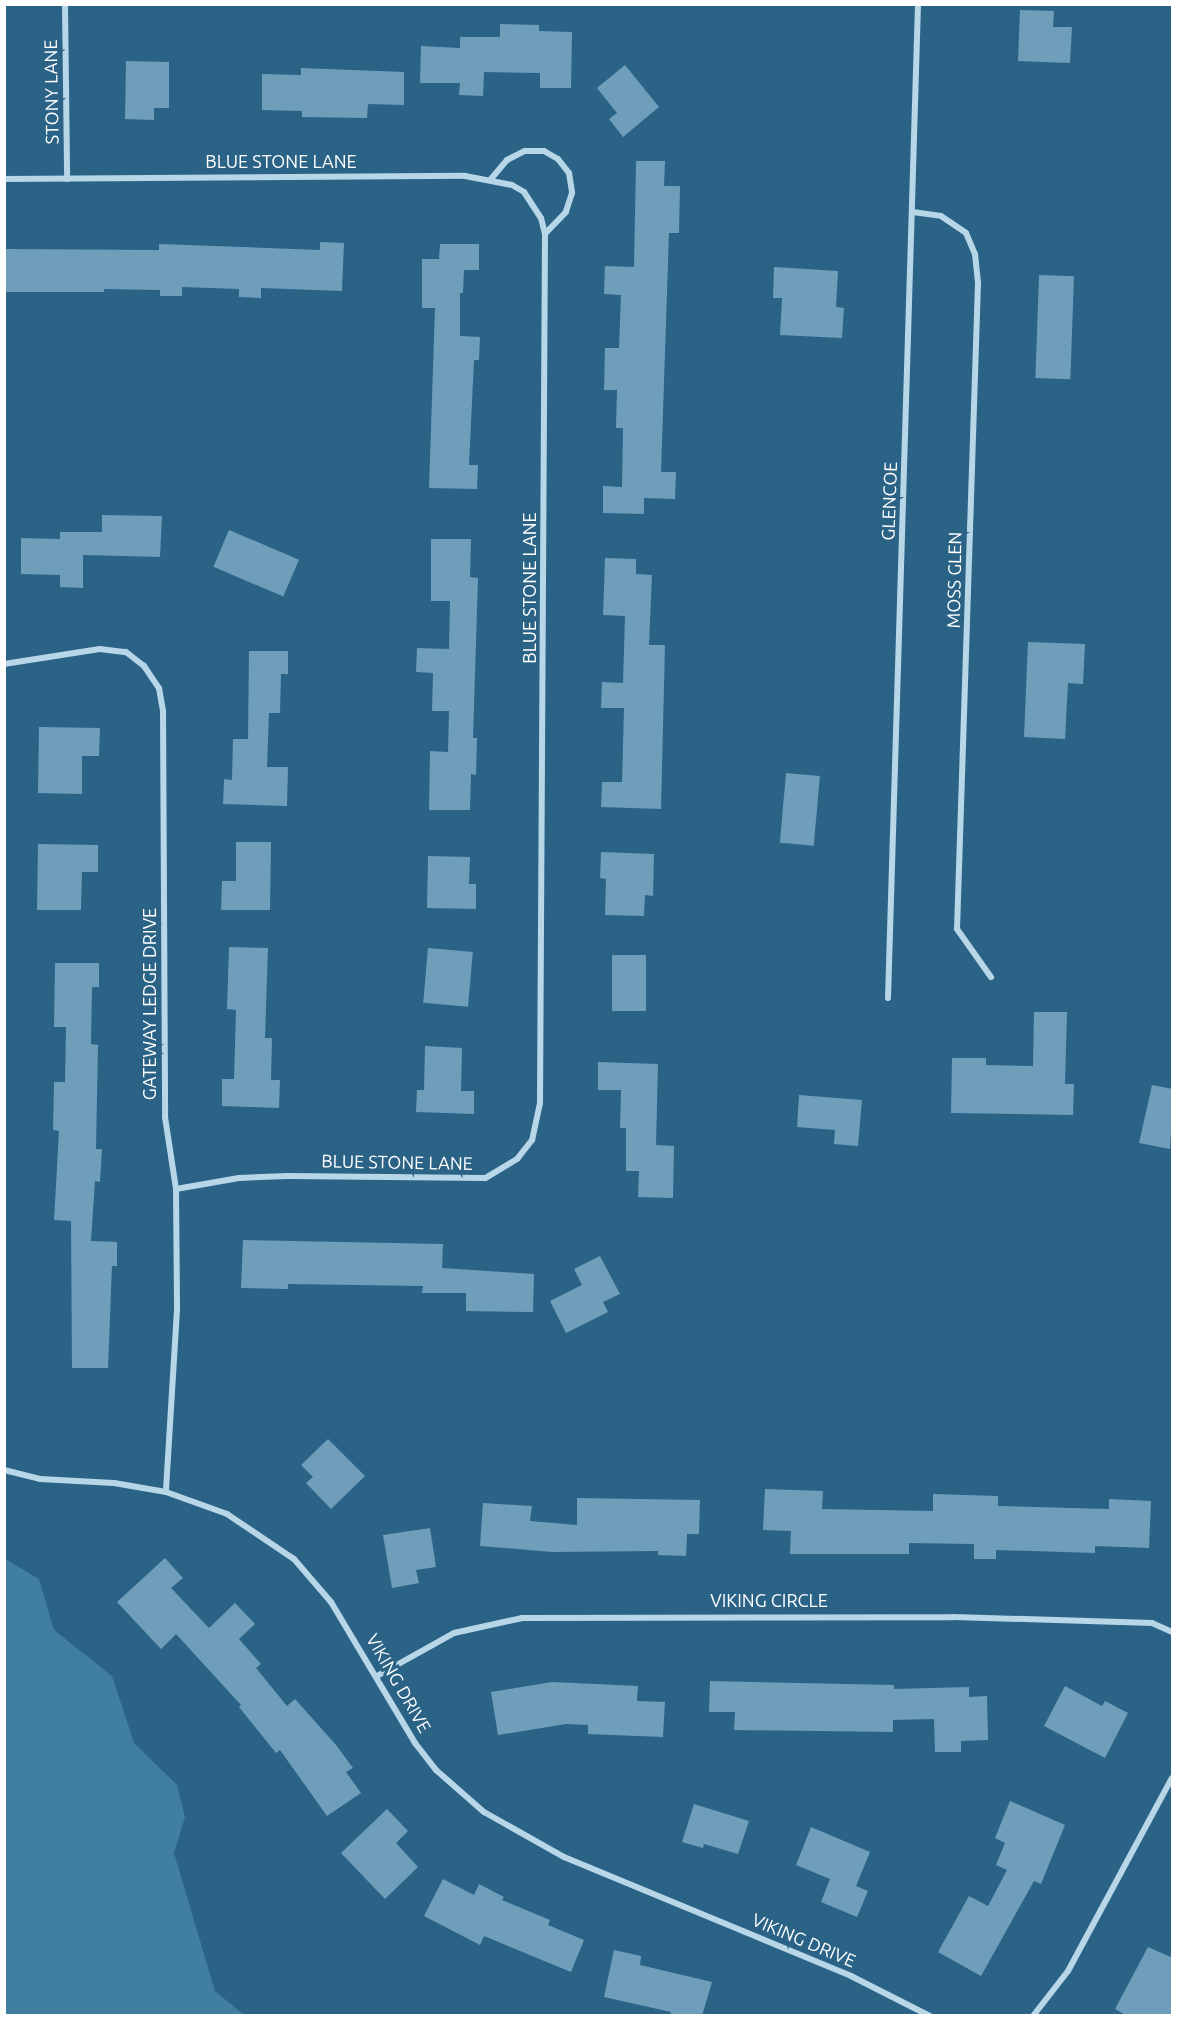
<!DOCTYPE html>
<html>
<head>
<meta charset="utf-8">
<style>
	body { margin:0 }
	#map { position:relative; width:1177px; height:2020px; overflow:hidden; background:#2b6386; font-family:Ubuntu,sans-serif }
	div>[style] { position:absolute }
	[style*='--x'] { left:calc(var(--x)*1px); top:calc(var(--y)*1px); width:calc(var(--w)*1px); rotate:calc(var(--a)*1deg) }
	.green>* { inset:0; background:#407ea2 }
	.building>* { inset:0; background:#6f9eba; transform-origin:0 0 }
	.minor>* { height:6px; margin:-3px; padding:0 3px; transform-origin:3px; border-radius:3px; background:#b7d6e7 }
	span { translate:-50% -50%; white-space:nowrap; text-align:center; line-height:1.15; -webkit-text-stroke:6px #2b6386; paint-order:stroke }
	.street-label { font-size:18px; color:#fff }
	.frame { position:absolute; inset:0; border:6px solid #fff; pointer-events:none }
</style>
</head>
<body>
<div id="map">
	<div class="green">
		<i style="clip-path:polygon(5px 1559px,39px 1579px,54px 1630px,112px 1676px,134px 1743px,177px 1785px,185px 1817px,174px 1853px,215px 1991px,244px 2015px,5px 2015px)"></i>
	</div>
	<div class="building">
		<i style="clip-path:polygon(1020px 10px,1054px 11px,1053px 27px,1072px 27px,1070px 63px,1018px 61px)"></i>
		<i style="clip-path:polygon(500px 24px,539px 25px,539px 31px,572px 32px,571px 88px,540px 88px,540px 73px,484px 72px,483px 96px,459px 95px,460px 83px,420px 83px,421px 46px,460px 48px,460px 37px,500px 37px)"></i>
		<i style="clip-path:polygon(126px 61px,169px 62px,169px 108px,154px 108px,154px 120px,125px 119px)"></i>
		<i style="clip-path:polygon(625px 65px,659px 107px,623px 137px,609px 119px,617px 113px,597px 88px)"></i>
		<i style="clip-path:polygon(301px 68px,404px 72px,404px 105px,368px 104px,367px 118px,302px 117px,302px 111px,262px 110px,262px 74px,301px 75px)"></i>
		<i style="clip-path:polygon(636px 161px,665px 161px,664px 186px,680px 186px,679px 233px,669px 233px,661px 472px,676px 472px,675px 499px,644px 498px,644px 514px,603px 513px,603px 486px,622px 487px,623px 428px,616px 428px,617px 390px,604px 390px,605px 348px,619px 348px,621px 295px,604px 294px,605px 266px,634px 267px)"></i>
		<i style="clip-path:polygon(320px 242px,344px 243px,342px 291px,261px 288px,261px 298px,239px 297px,239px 289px,182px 287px,182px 296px,160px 296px,160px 290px,104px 289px,104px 292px,4px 292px,4px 249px,159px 250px,159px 244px,320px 250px)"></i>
		<i style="clip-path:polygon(440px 244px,479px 244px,479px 270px,464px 270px,463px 293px,460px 293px,460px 336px,480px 337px,479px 360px,474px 360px,469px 465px,478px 465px,477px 489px,429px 488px,435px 308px,422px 308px,422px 259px,439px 259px)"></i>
		<i style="clip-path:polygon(774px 267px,838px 271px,836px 307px,844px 308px,842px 338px,780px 335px,782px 298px,773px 298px)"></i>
		<i style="left:1039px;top:275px;width:35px;height:103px;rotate:2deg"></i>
		<i style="clip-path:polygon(102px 515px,162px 516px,160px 557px,83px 555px,83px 588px,60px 587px,60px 575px,21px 574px,21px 538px,60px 539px,60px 532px,102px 532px)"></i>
		<i style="left:229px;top:530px;width:76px;height:40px;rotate:23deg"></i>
		<i style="clip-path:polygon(431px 539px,471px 539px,470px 577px,478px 578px,473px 738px,477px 738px,476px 775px,471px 774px,470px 810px,429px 810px,430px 751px,448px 752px,449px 711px,432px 711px,433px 673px,416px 672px,417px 648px,449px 649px,450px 601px,431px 601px)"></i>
		<i style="clip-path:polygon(605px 558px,636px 559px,636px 574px,652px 575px,649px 645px,665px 645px,661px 809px,601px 807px,602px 782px,622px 782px,624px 708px,601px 708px,602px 682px,623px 683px,625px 616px,603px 615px)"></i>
		<i style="clip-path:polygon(1028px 642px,1085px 644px,1083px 684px,1068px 683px,1065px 739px,1024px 737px)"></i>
		<i style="clip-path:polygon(249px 651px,288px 651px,288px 674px,281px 674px,280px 713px,269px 713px,267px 767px,288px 767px,287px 806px,223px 804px,224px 779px,232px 780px,233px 739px,248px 739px)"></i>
		<i style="clip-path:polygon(39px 727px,100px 728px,99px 756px,82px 756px,82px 794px,38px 793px)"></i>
		<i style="left:786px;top:773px;width:34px;height:70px;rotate:5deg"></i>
		<i style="clip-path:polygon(236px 842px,271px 842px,270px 910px,221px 910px,222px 881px,236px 881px)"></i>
		<i style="clip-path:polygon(38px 844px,98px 845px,98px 872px,82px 872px,81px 910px,37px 910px)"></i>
		<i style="clip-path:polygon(601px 852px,654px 854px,653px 896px,645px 895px,644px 916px,605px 915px,606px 879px,600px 878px)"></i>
		<i style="clip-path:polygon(428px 856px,470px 857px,469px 884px,476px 884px,476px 909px,427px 908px)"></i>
		<i style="clip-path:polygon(229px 947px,268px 948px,265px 1038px,272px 1038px,271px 1080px,280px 1080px,279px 1108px,222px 1106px,222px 1079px,234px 1079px,236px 1010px,227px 1009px)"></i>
		<i style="left:428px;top:948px;width:45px;height:55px;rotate:5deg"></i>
		<i style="left:612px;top:955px;width:34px;height:56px"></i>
		<i style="clip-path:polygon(55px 963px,99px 963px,99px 987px,92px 987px,91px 1044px,98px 1045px,96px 1149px,102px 1149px,100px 1182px,95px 1181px,91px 1241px,117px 1242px,117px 1266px,112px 1266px,108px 1368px,72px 1368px,71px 1221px,54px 1220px,59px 1131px,53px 1130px,54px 1082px,65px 1082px,66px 1027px,54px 1027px)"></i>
		<i style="clip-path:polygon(1034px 1012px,1067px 1012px,1065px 1084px,1074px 1084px,1073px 1115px,951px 1113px,952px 1058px,986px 1058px,986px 1065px,1033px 1066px)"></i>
		<i style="clip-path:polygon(425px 1046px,462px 1048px,461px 1091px,474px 1091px,474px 1114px,416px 1112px,417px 1090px,424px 1090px)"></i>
		<i style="clip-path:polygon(598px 1062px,658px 1064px,656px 1145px,674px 1146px,673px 1198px,638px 1197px,639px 1171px,626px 1171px,626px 1128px,620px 1128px,621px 1090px,598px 1090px)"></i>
		<i style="clip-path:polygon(1152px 1085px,1173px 1089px,1170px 1149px,1139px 1143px)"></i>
		<i style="clip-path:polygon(799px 1095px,862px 1100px,858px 1146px,834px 1144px,835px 1130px,797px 1127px)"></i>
		<i style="clip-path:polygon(243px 1240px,443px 1244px,442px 1268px,534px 1274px,533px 1312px,466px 1311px,466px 1293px,422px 1293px,423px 1286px,288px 1284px,288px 1289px,241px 1288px)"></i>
		<i style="clip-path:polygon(600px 1256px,620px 1294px,603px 1302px,608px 1312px,566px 1333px,550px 1301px,582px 1285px,574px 1269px)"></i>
		<i style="clip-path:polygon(328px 1439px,365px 1476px,331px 1509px,306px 1483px,313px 1477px,301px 1465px)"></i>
		<i style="clip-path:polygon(765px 1489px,823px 1491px,822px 1509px,933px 1511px,933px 1494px,998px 1496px,998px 1506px,1109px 1509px,1109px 1499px,1151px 1501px,1149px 1548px,1095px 1546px,1095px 1553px,996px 1550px,996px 1559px,974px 1559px,974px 1544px,909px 1543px,909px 1554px,790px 1554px,791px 1531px,763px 1530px)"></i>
		<i style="clip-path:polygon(577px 1498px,700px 1500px,699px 1534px,687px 1534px,686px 1556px,658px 1555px,658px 1551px,552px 1552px,480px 1546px,483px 1503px,532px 1506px,530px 1521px,577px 1525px)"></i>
		<i style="clip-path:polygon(430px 1528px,436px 1567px,416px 1570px,419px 1583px,392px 1588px,383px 1535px)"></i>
		<i style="clip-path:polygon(165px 1558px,183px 1578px,171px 1588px,209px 1628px,235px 1603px,255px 1624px,239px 1639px,261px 1664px,256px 1668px,287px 1706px,295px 1699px,336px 1745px,353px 1768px,346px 1772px,361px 1793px,327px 1816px,280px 1750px,276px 1753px,239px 1707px,241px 1705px,176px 1634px,161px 1649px,117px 1602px)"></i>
		<i style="clip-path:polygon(710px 1681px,894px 1685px,894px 1689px,969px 1687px,969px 1697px,987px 1696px,988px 1740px,961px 1741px,961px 1752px,935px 1752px,934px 1719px,893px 1720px,893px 1732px,734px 1730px,735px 1712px,709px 1712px)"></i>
		<i style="clip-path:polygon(552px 1682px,638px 1686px,637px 1701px,665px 1702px,663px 1737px,588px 1734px,588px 1725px,566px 1724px,498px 1735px,491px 1692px)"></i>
		<i style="clip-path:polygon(1065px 1686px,1102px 1706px,1105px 1701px,1128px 1713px,1105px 1758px,1044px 1726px)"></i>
		<i style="clip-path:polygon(1010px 1801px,1065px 1825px,1041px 1884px,1034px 1881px,981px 1976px,938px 1952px,969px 1896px,988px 1906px,1007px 1870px,996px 1865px,1005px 1843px,995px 1838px)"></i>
		<i style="clip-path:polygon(694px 1804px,749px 1821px,738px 1854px,704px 1844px,703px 1848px,682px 1842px)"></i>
		<i style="clip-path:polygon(387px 1809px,408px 1831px,396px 1843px,418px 1867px,385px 1899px,341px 1853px)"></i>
		<i style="clip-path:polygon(811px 1827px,870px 1852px,856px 1886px,868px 1891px,857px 1917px,821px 1902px,830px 1879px,796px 1865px)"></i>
		<i style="clip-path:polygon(443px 1879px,474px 1895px,479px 1884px,504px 1897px,502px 1900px,550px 1920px,548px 1925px,584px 1940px,571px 1972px,484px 1936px,480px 1945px,424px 1916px)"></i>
		<i style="clip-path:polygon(1148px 1947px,1173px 1958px,1173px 2016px,1127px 2016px,1115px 2009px)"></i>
		<i style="clip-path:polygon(614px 1950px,641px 1956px,640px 1965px,712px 1982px,702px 2016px,670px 2016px,671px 2012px,604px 1997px)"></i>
	</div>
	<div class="minor">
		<i style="--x:65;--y:4;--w:175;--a:89.3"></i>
		<i style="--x:4;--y:179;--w:461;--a:-0.4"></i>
		<i style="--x:465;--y:176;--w:48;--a:10.8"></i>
		<i style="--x:512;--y:185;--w:14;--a:30"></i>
		<i style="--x:524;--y:192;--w:31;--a:57"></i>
		<i style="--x:541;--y:218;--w:16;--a:76"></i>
		<i style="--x:545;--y:234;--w:869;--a:90.33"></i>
		<i style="--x:540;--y:1103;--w:38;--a:102"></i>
		<i style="--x:532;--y:1140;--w:24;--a:128"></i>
		<i style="--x:517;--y:1159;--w:37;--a:149"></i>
		<i style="--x:485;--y:1178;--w:197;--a:-179.4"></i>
		<i style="--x:288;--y:1176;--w:49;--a:177.7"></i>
		<i style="--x:239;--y:1178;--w:64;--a:170.1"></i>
		<i style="--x:491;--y:179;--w:25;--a:-50"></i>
		<i style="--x:507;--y:160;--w:20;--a:-27"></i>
		<i style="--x:525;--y:151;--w:19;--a:0"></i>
		<i style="--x:544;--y:151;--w:16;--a:30"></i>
		<i style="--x:558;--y:159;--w:18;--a:52"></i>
		<i style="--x:569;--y:173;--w:20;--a:81"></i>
		<i style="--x:572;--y:193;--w:20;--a:108"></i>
		<i style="--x:566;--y:212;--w:30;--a:134"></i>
		<i style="--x:913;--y:212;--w:28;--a:8"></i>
		<i style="--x:941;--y:216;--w:30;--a:34"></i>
		<i style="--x:966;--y:233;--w:23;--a:67"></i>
		<i style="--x:975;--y:254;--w:29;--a:84"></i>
		<i style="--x:978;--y:283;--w:646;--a:91.86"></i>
		<i style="--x:957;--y:929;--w:59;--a:54.7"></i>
		<i style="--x:4;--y:664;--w:97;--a:-8.9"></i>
		<i style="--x:100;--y:649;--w:26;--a:7"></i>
		<i style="--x:126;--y:652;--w:23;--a:38"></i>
		<i style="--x:144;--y:666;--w:27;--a:56"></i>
		<i style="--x:159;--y:688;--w:23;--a:80"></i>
		<i style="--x:163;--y:711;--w:406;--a:89.7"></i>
		<i style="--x:165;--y:1117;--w:73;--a:81.3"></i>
		<i style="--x:176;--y:1189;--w:121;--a:89.5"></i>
		<i style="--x:177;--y:1310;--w:182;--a:93.5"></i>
		<i style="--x:888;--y:998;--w:994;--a:-88.27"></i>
		<i style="--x:4;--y:1470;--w:37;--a:14"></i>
		<i style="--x:40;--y:1479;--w:74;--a:3.1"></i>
		<i style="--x:114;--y:1483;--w:53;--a:9.8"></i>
		<i style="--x:166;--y:1492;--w:65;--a:19.8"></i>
		<i style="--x:227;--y:1514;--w:81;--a:33.9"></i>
		<i style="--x:294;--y:1559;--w:57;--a:49.3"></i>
		<i style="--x:331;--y:1602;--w:164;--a:59.2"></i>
		<i style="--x:415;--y:1743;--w:34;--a:52"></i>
		<i style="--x:436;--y:1770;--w:64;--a:41.2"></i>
		<i style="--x:484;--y:1812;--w:92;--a:29.4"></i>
		<i style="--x:564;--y:1857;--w:311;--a:22.5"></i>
		<i style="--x:851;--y:1976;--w:89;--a:26.9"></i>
		<i style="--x:377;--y:1676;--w:88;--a:-29.2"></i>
		<i style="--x:454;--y:1633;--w:70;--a:-12.4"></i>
		<i style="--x:522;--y:1618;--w:431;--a:-0.1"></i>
		<i style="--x:953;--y:1617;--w:199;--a:1.7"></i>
		<i style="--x:1152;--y:1623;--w:22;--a:24"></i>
		<i style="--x:1033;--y:2016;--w:57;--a:-52.1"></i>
		<i style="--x:1068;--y:1971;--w:219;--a:-61.7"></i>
	</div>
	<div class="street-label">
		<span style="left:51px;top:92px;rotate:-91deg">STONY LANE</span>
		<span style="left:281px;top:161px">BLUE STONE LANE</span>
		<span style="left:889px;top:501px;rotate:-88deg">GLENCOE</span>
		<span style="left:954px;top:580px;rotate:-89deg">MOSS GLEN</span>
		<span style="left:529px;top:588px;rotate:-90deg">BLUE STONE LANE</span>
		<span style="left:149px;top:1004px;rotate:-90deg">GATEWAY LEDGE DRIVE</span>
		<span style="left:397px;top:1162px;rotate:1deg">BLUE STONE LANE</span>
		<span style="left:769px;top:1600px">VIKING CIRCLE</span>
		<span style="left:399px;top:1683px;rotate:60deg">VIKING DRIVE</span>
		<span style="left:804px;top:1940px;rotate:23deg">VIKING DRIVE</span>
	</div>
	<div class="frame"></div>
</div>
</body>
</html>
